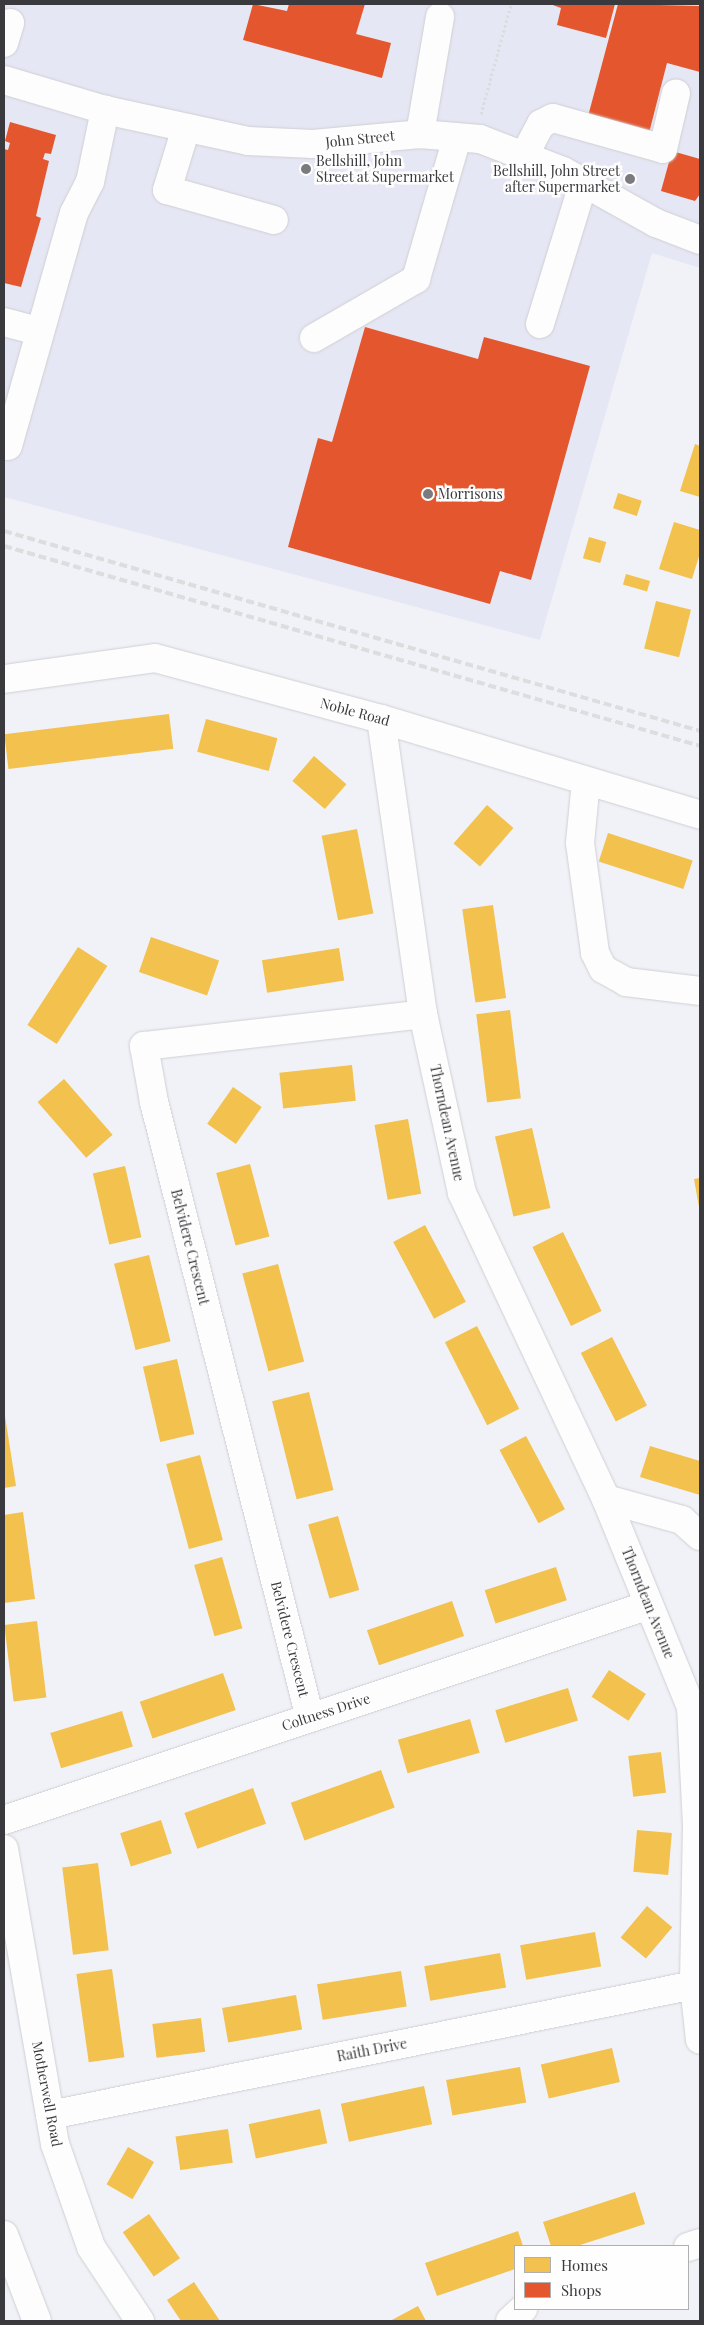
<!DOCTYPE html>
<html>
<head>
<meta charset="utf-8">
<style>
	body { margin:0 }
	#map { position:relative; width:704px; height:2325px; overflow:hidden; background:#f1f2f7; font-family:"Playfair Display",serif }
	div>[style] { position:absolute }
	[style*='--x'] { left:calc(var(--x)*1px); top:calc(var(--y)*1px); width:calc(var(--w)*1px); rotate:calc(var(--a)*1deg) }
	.built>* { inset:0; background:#e6e7f4 }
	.homes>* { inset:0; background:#f2c14e; transform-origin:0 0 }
	.shops>* { inset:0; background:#e4572e }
	.path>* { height:3px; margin-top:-1.5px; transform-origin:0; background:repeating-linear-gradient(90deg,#dcdcde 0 2.5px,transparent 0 5px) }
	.roads { filter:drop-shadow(0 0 1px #cecfd3) drop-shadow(0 0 1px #cecfd3) }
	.minor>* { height:28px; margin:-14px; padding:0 14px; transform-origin:14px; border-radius:14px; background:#fdfdfe }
	.major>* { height:28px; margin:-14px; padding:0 14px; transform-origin:14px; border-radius:14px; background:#fdfdfe }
	.rail>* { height:4px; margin-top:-2px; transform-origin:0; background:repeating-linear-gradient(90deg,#dcddde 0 8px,transparent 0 12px) }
	.dots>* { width:14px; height:14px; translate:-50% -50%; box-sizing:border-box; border:2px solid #fefefe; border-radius:50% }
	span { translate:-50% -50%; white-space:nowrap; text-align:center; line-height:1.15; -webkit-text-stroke:5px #fefefe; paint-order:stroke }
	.street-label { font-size:14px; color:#3a3a3e }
	.poi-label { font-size:14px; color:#3a3a3e }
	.left { translate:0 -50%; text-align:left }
	.right { translate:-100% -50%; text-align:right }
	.frame { position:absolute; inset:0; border:5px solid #3a3a3e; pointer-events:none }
	.legend { position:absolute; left:514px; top:2245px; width:175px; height:65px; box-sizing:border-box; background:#fefefe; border:1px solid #b0b0b1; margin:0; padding:6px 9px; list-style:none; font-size:15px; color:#3a3a3e }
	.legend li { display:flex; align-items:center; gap:10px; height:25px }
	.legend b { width:25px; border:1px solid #b0b0b1 }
</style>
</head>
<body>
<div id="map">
	<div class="built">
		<i style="clip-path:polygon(4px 4px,700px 4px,700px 268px,652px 253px,540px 640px,4px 497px)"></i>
	</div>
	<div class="homes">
		<i style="clip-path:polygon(695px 444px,700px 446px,700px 497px,680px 491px)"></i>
		<i style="left:618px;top:493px;width:25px;height:16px;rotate:18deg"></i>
		<i style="clip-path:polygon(674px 522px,700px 530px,700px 553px,692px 579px,659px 569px)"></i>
		<i style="left:589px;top:537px;width:18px;height:22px;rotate:16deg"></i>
		<i style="left:626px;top:574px;width:25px;height:11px;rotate:16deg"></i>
		<i style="left:656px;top:601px;width:36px;height:49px;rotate:14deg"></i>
		<i style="left:169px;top:714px;width:35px;height:166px;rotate:83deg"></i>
		<i style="left:206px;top:719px;width:74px;height:34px;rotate:15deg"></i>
		<i style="left:314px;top:756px;width:43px;height:33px;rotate:41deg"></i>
		<i style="left:487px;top:805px;width:35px;height:51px;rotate:41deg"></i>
		<i style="left:357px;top:829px;width:86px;height:36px;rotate:79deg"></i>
		<i style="left:608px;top:833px;width:89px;height:30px;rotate:18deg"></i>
		<i style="left:493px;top:905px;width:94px;height:31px;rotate:82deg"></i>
		<i style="left:151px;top:937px;width:72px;height:37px;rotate:19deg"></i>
		<i style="left:78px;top:947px;width:35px;height:93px;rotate:33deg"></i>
		<i style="left:339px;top:948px;width:33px;height:78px;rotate:81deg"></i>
		<i style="left:510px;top:1010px;width:89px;height:34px;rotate:83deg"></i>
		<i style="left:352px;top:1065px;width:36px;height:73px;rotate:84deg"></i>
		<i style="left:64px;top:1079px;width:74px;height:35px;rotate:49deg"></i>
		<i style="left:233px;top:1087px;width:35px;height:45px;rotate:35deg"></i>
		<i style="left:408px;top:1119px;width:76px;height:34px;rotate:80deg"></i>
		<i style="left:532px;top:1128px;width:82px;height:38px;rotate:77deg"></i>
		<i style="left:250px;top:1164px;width:75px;height:35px;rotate:75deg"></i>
		<i style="left:125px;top:1166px;width:73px;height:33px;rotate:77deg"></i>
		<i style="clip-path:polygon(700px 1178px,700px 1207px,699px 1207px,694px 1179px)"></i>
		<i style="left:425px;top:1225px;width:87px;height:36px;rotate:62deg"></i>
		<i style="left:563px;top:1232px;width:88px;height:34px;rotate:64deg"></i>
		<i style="left:149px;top:1255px;width:89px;height:36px;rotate:76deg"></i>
		<i style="left:278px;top:1264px;width:101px;height:37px;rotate:75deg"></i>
		<i style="left:477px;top:1326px;width:93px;height:36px;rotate:63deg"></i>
		<i style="left:612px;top:1337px;width:77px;height:35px;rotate:63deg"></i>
		<i style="left:177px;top:1359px;width:77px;height:35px;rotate:77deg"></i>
		<i style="left:309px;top:1392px;width:101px;height:38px;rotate:76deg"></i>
		<i style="clip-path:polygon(4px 1410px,16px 1486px,4px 1488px)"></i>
		<i style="left:526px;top:1436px;width:83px;height:30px;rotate:62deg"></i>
		<i style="clip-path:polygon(650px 1446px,700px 1461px,700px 1495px,640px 1477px)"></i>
		<i style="left:200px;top:1455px;width:88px;height:35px;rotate:75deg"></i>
		<i style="clip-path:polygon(23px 1512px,35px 1599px,4px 1603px,4px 1515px)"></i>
		<i style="left:338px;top:1516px;width:77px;height:31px;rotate:74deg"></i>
		<i style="left:222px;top:1557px;width:74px;height:29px;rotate:74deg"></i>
		<i style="left:556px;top:1567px;width:35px;height:75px;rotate:72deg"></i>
		<i style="left:452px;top:1601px;width:37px;height:90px;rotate:71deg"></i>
		<i style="left:37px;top:1621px;width:77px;height:33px;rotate:83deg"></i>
		<i style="left:609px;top:1670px;width:44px;height:32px;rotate:33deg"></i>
		<i style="left:223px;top:1673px;width:39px;height:88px;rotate:71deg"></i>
		<i style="left:568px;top:1688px;width:34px;height:76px;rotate:73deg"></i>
		<i style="left:122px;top:1711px;width:37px;height:75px;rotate:73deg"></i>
		<i style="left:470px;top:1719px;width:35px;height:75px;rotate:74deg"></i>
		<i style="left:661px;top:1752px;width:41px;height:33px;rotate:83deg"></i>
		<i style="left:381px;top:1770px;width:40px;height:96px;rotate:70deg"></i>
		<i style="left:253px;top:1788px;width:38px;height:73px;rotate:70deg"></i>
		<i style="left:161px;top:1820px;width:35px;height:43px;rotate:72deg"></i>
		<i style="left:637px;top:1830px;width:35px;height:42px;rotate:5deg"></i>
		<i style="left:98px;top:1863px;width:88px;height:36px;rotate:83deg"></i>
		<i style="left:647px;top:1906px;width:33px;height:41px;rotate:40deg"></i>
		<i style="left:595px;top:1932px;width:35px;height:76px;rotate:80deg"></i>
		<i style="left:500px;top:1953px;width:35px;height:77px;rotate:80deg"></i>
		<i style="left:112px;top:1969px;width:89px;height:36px;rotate:82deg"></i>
		<i style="left:401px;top:1971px;width:36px;height:85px;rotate:81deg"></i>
		<i style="left:296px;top:1995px;width:35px;height:75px;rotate:80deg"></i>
		<i style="left:201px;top:2018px;width:34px;height:49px;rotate:83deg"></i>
		<i style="left:612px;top:2048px;width:35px;height:73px;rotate:77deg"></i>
		<i style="left:520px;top:2067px;width:36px;height:75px;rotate:80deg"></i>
		<i style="left:424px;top:2086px;width:39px;height:85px;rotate:78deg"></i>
		<i style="left:320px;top:2109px;width:35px;height:73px;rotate:78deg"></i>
		<i style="left:228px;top:2129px;width:34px;height:53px;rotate:82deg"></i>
		<i style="left:128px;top:2147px;width:30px;height:43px;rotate:30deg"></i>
		<i style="clip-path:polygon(635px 2192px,645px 2224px,577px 2246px,551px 2246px,543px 2222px)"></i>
		<i style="left:149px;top:2214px;width:54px;height:32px;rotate:55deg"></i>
		<i style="clip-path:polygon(518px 2231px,523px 2246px,515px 2246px,515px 2269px,437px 2296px,425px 2263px)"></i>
		<i style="clip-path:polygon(194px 2282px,220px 2321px,181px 2321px,167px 2300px)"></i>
		<i style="clip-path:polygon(418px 2306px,426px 2321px,390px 2321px)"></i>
	</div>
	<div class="shops">
		<i style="clip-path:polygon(253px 4px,287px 11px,289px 4px,365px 4px,356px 34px,391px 43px,382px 78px,243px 40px)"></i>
		<i style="clip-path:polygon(550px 4px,615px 4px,606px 38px,557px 25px,561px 8px)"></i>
		<i style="clip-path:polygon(618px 4px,700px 6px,700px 72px,667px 63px,648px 137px,587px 120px)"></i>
		<i style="clip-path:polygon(10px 122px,56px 135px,51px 154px,45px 153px,43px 159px,49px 161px,36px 216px,41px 218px,21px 287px,4px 283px,4px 149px,8px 150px,10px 143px,5px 141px)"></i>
		<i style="clip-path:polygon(672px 151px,700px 159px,700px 194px,695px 201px,661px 191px)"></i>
		<i style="clip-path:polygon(365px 327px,478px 359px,484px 337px,590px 366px,531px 580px,500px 571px,490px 604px,288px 547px,318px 438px,332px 442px)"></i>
	</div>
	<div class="path">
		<i style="--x:481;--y:114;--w:114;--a:-74.7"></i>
	</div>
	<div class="roads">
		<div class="minor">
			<i style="--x:4;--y:43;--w:21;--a:-73"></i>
			<i style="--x:4;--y:80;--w:105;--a:16.5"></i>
			<i style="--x:105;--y:110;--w:146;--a:12.2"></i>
			<i style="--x:248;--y:141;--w:65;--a:2.6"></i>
			<i style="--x:313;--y:144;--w:107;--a:-5.3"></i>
			<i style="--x:420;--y:134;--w:60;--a:4.8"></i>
			<i style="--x:480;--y:139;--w:89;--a:21.1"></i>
			<i style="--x:563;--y:171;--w:107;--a:29.2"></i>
			<i style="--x:656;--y:223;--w:47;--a:21.1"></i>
			<i style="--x:186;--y:128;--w:65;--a:107"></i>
			<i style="--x:167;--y:190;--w:111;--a:15.7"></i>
			<i style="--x:420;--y:134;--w:119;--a:-80.3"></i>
			<i style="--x:525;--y:154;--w:34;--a:-62"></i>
			<i style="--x:541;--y:124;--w:13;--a:-27"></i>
			<i style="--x:553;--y:118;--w:114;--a:15.7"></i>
			<i style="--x:663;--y:149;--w:57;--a:-76.9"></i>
			<i style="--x:4;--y:322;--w:35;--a:15"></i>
			<i style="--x:540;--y:324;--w:150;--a:-72.9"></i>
			<i style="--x:314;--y:338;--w:118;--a:-30"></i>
			<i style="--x:416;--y:279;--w:147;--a:-73.8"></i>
			<i style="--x:8;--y:446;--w:242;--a:-74.2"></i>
			<i style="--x:74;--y:213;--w:35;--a:-63"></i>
			<i style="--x:90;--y:182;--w:74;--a:-78.2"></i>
			<i style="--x:4;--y:679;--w:152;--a:-7.9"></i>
			<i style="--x:155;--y:658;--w:234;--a:15.1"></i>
			<i style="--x:381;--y:719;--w:333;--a:16.7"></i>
			<i style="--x:381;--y:719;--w:298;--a:81.9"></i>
			<i style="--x:423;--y:1014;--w:183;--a:77.7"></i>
			<i style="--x:462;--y:1193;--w:338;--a:64.8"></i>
			<i style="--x:606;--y:1499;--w:225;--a:67.8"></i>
			<i style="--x:691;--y:1707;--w:118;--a:87.1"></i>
			<i style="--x:697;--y:1825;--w:160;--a:91.1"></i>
			<i style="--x:694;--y:1985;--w:55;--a:83.8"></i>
			<i style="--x:586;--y:781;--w:62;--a:95.5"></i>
			<i style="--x:580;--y:843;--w:111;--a:82.2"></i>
			<i style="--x:595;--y:953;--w:18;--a:63"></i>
			<i style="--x:603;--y:969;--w:26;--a:29"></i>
			<i style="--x:626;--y:982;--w:75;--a:6.9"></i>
			<i style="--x:606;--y:1499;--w:79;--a:15.4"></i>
			<i style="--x:682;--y:1520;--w:24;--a:42"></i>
			<i style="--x:310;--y:1718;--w:635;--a:-104.21"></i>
			<i style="--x:154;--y:1102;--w:57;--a:-100.1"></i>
			<i style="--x:144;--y:1046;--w:281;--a:-6.5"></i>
			<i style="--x:4;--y:1820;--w:680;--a:-18.43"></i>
			<i style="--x:4;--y:1849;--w:299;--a:80.2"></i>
			<i style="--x:55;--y:2144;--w:109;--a:70.7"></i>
			<i style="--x:91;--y:2247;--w:89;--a:56.5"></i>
			<i style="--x:50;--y:2115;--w:657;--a:-11.41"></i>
			<i style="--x:688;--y:2247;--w:13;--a:-18"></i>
			<i style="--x:510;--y:2321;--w:18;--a:-43"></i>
		</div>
		<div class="major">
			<i style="--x:4;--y:2235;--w:92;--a:69"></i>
		</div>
	</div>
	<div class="rail">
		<i style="--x:4;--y:531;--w:724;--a:16.03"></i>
		<i style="--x:4;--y:546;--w:724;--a:16.03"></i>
	</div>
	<div class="dots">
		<i style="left:306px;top:169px;background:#7a7a7f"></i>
		<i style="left:630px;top:179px;background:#7a7a7f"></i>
		<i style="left:428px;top:494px;background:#7a7a7f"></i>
	</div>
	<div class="street-label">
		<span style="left:360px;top:139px;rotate:-6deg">John Street</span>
		<span style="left:355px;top:712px;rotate:15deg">Noble Road</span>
		<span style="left:447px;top:1123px;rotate:78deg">Thorndean Avenue</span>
		<span style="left:190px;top:1247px;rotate:76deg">Belvidere Crescent</span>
		<span style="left:648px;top:1603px;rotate:68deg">Thorndean Avenue</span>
		<span style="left:290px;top:1639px;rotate:76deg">Belvidere Crescent</span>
		<span style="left:326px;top:1712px;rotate:-18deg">Coltness Drive</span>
		<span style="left:372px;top:2050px;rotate:-11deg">Raith Drive</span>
		<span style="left:47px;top:2094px;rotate:79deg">Motherwell Road</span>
	</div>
	<div class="poi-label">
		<span class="left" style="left:316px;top:169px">Bellshill, John<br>Street at Supermarket</span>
		<span class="right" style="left:620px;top:179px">Bellshill, John Street<br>after Supermarket</span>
		<span class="left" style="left:438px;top:494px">Morrisons</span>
	</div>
	<div class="frame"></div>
	<ul class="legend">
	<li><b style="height:14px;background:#f2c14e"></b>Homes</li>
	<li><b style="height:14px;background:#e4572e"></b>Shops</li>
	</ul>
</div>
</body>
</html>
